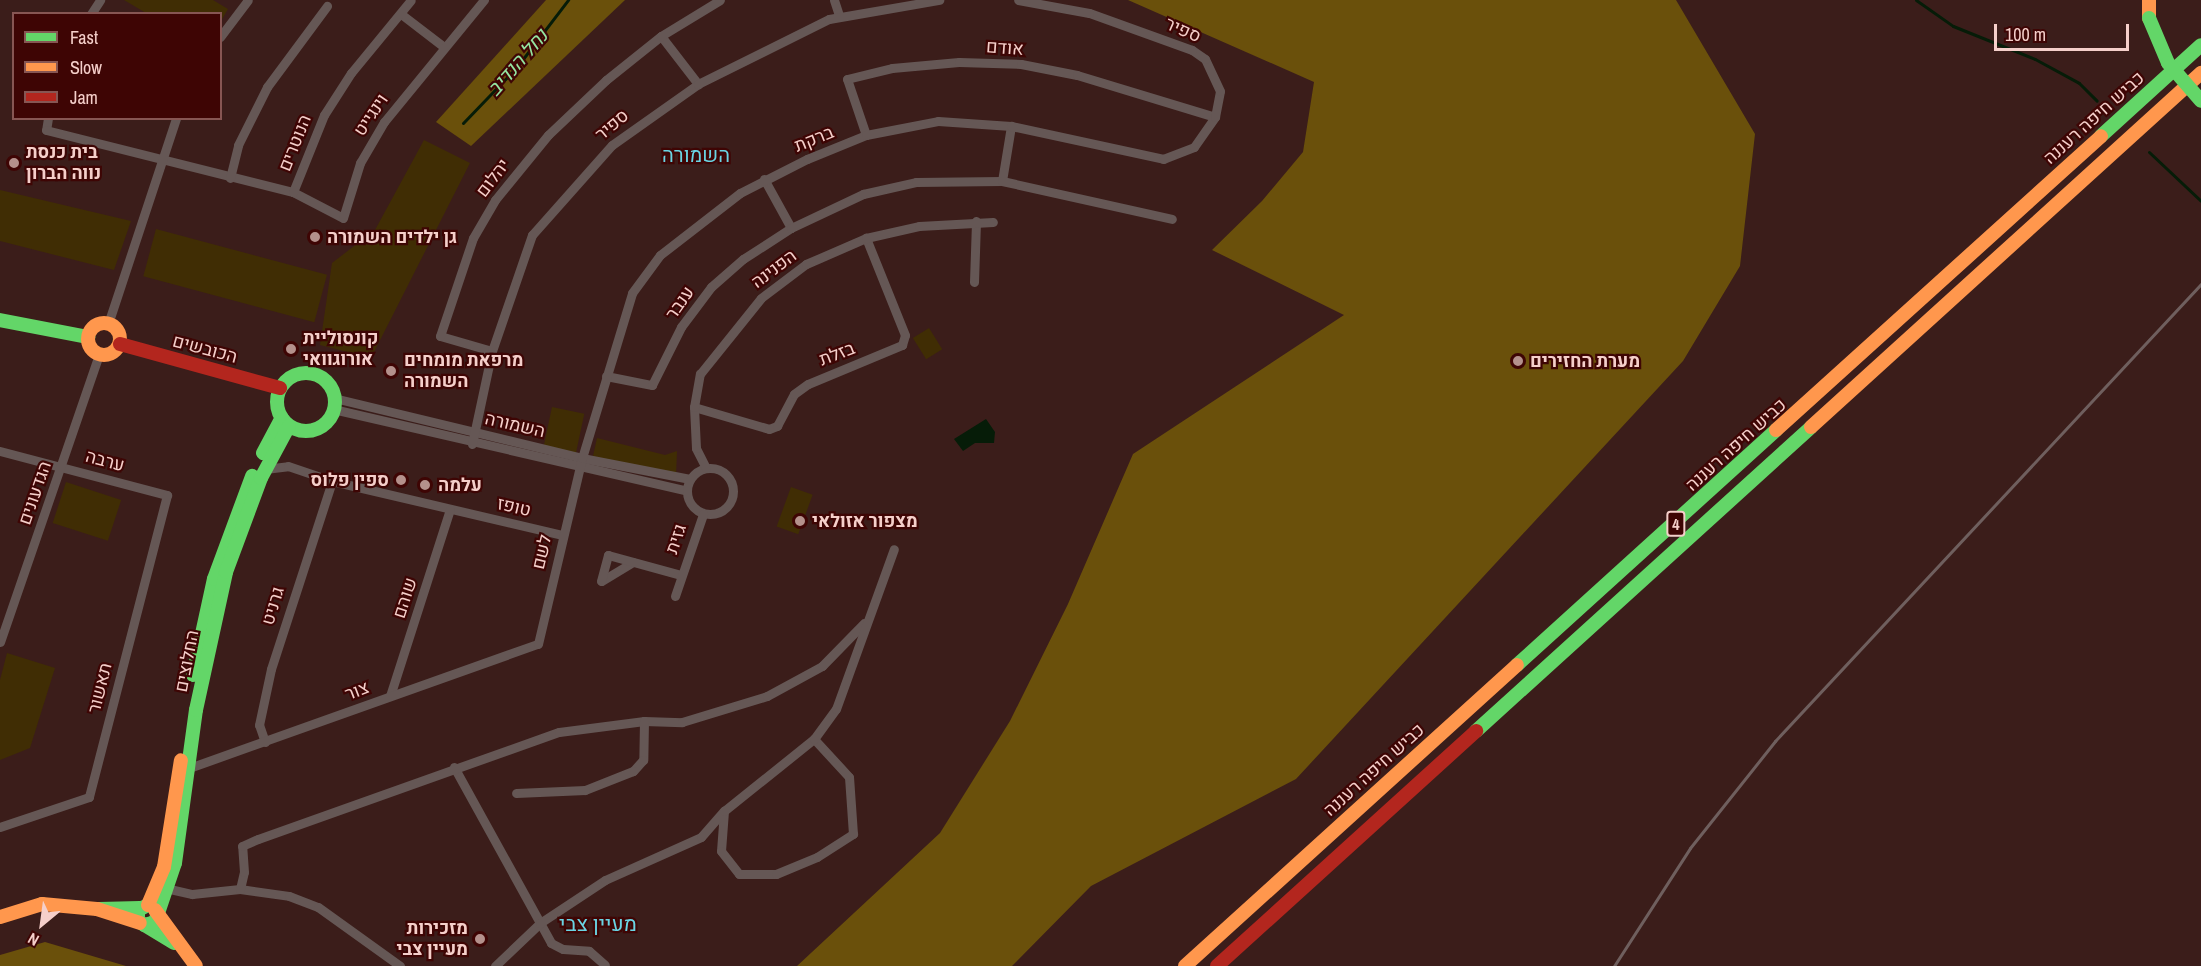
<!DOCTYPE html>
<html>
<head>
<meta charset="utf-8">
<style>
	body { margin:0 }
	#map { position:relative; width:2201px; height:966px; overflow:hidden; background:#3b1d1a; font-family:"Archivo Narrow",Heebo,sans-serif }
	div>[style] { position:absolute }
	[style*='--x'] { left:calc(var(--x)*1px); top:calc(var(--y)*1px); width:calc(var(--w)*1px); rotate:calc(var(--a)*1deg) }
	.green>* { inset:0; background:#402d04; transform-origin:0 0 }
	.forest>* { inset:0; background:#6a500b }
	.water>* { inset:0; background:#061c08 }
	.stream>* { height:3px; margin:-1.5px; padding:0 1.5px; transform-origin:1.5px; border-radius:1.5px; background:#061c08 }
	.street>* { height:9px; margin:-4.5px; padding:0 4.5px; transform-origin:4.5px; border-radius:4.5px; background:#655755 }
	.street>.ring { margin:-4.5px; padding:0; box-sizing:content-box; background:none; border:9px solid #655755; border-radius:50% }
	.fast>* { height:14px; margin:-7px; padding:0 7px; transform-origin:7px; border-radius:7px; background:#63d668 }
	.fast>.ring { margin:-7px; padding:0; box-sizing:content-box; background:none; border:14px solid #63d668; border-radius:50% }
	.slow>* { height:14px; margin:-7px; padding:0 7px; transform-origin:7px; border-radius:7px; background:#ff974d }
	.slow>.ring { margin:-7px; padding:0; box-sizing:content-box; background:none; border:14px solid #ff974d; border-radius:50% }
	.jam>* { height:14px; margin:-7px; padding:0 7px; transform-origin:7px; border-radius:7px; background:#b3261e }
	.rail>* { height:3px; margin:-1.5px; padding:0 1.5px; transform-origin:1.5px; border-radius:1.5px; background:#6f5f5e }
	.fast-bridge>* { height:14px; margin:-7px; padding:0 7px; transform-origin:7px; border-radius:7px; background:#63d668 }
	.dots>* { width:16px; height:16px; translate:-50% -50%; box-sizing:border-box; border:3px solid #3e0504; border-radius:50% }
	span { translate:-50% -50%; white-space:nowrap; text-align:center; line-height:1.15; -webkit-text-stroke:4.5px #3e0504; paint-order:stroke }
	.shield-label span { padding:2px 4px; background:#3e0504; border:2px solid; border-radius:4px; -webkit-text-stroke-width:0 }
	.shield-label { font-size:16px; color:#f5cfca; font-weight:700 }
	.street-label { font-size:18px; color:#f5cfca }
	.poi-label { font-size:18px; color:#f5cfca; font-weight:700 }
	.left { translate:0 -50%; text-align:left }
	.right { translate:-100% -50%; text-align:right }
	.water-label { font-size:20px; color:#95e5a1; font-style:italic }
	.neighbourhood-label { font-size:20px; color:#6ad4e3 }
	.quarter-label { font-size:21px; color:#6ad4e3 }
	.legend { position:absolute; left:12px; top:12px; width:210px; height:108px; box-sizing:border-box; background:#3e0504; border:2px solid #875653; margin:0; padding:8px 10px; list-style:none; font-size:18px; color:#f5cfca }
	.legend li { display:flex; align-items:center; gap:12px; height:30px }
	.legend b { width:30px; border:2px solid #875653 }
	.north { position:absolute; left:12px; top:894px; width:60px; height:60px; -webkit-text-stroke:4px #3e0504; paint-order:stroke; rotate:209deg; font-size:16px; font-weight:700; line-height:24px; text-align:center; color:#f5cfca }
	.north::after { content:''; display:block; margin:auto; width:21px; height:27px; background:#f5cfca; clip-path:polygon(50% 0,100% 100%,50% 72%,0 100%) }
	.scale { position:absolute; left:1994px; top:24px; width:135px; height:27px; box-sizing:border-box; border:3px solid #f5cfca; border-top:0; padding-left:8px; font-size:18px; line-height:21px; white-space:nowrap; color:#f5cfca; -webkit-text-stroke:4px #3e0504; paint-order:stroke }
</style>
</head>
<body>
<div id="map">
	<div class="green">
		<i style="clip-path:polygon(124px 0,213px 0,228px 9px,221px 21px,220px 14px,146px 13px)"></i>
		<i style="clip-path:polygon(424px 140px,470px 163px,371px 358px,320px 345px,332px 263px,375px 230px)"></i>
		<i style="clip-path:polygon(0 190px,131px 221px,114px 270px,0 241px)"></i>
		<i style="left:156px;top:229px;width:177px;height:49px;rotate:15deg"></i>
		<i style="left:929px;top:328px;width:25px;height:19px;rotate:58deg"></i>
		<i style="left:552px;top:407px;width:33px;height:40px;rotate:12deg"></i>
		<i style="clip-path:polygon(597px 438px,665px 455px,677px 451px,676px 476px,593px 456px)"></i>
		<i style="left:66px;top:482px;width:58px;height:43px;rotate:18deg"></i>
		<i style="left:791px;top:487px;width:23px;height:42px;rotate:20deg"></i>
		<i style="clip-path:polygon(7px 653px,55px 668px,30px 748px,0 760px,0 680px)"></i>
	</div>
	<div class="forest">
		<i style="clip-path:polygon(546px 0,625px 0,471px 146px,436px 122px)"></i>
		<i style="clip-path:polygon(1128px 0,1676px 0,1755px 134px,1740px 266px,1683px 361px,1296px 779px,1091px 886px,1012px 966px,797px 966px,940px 833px,1010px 721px,1068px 604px,1133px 454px,1344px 315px,1212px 250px,1262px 201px,1303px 152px,1314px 82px)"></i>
		<i style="clip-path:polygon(45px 942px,126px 966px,0 966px,0 955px)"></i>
	</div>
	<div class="water">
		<i style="clip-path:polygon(986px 419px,995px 432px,994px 443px,975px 443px,963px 451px,954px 439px)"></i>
	</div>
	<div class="stream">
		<i style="--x:1916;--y:0;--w:45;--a:35.1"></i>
		<i style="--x:1953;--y:26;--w:88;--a:21.9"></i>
		<i style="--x:2035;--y:59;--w:50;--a:28.6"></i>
		<i style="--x:2079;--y:83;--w:25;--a:45"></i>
		<i style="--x:463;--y:123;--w:76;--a:-46.1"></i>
		<i style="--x:516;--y:68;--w:86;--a:-52.6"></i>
		<i style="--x:2149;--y:152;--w:71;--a:43.3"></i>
	</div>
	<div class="street">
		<i style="--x:834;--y:0;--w:16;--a:72"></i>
		<i style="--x:91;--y:14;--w:17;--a:-57"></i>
		<i style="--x:401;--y:14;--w:54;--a:37.5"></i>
		<i style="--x:661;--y:36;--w:61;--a:52.4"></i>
		<i style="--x:220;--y:37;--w:46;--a:-52.9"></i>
		<i style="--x:48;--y:118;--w:12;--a:99"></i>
		<i style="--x:46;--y:130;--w:255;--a:14.1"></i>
		<i style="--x:293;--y:192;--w:56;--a:27.5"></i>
		<i style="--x:343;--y:218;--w:58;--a:-72.8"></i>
		<i style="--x:360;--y:163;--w:48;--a:-59.7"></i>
		<i style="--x:384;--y:122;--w:158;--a:-50.7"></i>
		<i style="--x:866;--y:135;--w:59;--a:-108.7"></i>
		<i style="--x:847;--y:79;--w:46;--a:-13.7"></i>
		<i style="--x:892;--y:68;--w:67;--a:-5.1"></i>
		<i style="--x:959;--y:62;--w:62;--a:1.8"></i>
		<i style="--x:1021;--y:64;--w:57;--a:11.1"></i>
		<i style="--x:1077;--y:75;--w:144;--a:16.9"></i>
		<i style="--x:230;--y:178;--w:34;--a:-76"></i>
		<i style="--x:238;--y:145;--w:65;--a:-63.4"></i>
		<i style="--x:267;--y:87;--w:101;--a:-53.5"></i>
		<i style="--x:764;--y:179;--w:56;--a:61.1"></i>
		<i style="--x:1002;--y:181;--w:56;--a:-80.7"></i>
		<i style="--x:293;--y:192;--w:83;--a:-68.1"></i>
		<i style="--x:324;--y:115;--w:50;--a:-57.3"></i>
		<i style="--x:351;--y:73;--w:94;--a:-50.6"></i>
		<i style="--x:974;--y:282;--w:61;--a:-88.1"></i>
		<i style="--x:108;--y:324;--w:217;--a:-71.7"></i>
		<i style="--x:492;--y:351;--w:54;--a:-163.9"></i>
		<i style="--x:440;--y:336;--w:103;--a:-71.4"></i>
		<i style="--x:473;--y:238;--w:44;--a:-59.9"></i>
		<i style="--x:495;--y:200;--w:84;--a:-50.8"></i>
		<i style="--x:548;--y:135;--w:80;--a:-43.5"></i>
		<i style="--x:606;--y:80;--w:70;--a:-38.7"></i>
		<i style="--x:661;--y:36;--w:69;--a:-31.4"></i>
		<i style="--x:606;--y:376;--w:47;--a:11.1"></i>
		<i style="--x:652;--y:385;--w:65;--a:-63.4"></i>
		<i style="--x:681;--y:327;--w:50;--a:-53.1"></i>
		<i style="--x:711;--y:287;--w:43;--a:-41.2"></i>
		<i style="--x:743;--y:259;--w:57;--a:-32.9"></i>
		<i style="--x:791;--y:228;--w:80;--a:-25.3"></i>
		<i style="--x:863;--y:194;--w:54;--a:-12.8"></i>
		<i style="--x:916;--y:182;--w:86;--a:-0.7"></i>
		<i style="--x:1002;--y:181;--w:174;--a:12.6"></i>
		<i style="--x:334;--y:398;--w:255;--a:13.6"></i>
		<i style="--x:582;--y:458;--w:110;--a:11"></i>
		<i style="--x:694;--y:407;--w:78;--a:16.3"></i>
		<i style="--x:769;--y:429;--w:9;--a:-21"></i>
		<i style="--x:777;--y:426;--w:36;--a:-62"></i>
		<i style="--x:794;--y:394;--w:17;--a:-36"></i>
		<i style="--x:808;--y:384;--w:102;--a:-22.5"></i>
		<i style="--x:902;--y:345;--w:10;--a:-73"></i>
		<i style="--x:905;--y:335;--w:105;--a:-111.9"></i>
		<i style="--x:333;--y:409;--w:363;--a:13"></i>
		<i style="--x:472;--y:444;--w:95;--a:-77.9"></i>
		<i style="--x:492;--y:351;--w:123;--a:-71"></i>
		<i style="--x:532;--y:235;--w:120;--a:-48.4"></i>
		<i style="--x:612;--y:145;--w:105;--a:-35.3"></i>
		<i style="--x:698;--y:84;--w:146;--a:-26.4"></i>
		<i style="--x:829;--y:19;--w:112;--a:-9.8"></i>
		<i style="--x:0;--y:451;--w:173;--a:14.8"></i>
		<i style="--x:167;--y:495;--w:312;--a:104.5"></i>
		<i style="--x:89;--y:797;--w:94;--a:161.4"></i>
		<i class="ring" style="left:687px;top:468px;width:37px;height:37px"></i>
		<i style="--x:706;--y:468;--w:22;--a:-117"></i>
		<i style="--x:696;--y:448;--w:41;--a:-92.8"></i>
		<i style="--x:694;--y:407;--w:34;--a:-80"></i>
		<i style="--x:700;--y:374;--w:97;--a:-51.2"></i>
		<i style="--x:761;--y:298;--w:56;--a:-37.1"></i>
		<i style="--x:806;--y:264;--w:65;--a:-23.4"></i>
		<i style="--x:866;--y:238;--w:54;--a:-12.8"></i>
		<i style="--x:919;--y:226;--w:74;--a:-3.1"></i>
		<i style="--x:265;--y:469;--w:23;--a:-7"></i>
		<i style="--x:288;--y:466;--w:46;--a:18.8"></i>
		<i style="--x:332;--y:481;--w:236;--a:13.2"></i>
		<i style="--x:633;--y:562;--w:37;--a:149"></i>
		<i style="--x:601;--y:581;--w:27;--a:-75"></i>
		<i style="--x:608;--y:555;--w:76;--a:15.3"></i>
		<i style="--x:675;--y:596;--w:87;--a:-71.1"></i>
		<i style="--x:0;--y:642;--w:304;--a:-71"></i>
		<i style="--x:390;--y:696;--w:196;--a:-72.2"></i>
		<i style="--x:644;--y:721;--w:38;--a:2"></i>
		<i style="--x:682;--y:722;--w:89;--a:-17"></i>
		<i style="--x:767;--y:696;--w:63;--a:-28.6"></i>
		<i style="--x:822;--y:666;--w:60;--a:-45.7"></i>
		<i style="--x:265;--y:742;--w:18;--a:-109"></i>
		<i style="--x:259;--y:725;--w:57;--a:-77.9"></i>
		<i style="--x:271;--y:669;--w:198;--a:-72"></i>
		<i style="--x:454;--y:767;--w:201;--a:61.1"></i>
		<i style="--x:551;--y:943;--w:13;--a:27"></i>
		<i style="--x:563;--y:949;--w:26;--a:4"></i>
		<i style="--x:589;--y:951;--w:21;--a:41"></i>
		<i style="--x:189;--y:768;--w:370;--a:-19.6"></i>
		<i style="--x:538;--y:644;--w:191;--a:-76.7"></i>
		<i style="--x:582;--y:458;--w:172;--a:-73.1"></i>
		<i style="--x:632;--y:293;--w:47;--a:-53.6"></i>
		<i style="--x:660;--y:255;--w:101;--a:-37.8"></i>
		<i style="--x:740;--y:193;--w:75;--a:-26.9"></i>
		<i style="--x:807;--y:159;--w:64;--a:-22.1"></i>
		<i style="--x:866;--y:135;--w:73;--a:-11"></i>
		<i style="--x:938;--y:121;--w:73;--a:3.9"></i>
		<i style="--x:1011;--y:126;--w:156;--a:12.2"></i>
		<i style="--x:1163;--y:159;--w:33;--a:-21"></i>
		<i style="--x:1194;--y:147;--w:37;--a:-55"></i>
		<i style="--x:1215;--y:117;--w:26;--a:-79"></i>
		<i style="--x:1220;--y:91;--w:35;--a:-115"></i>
		<i style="--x:1205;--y:59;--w:16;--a:-145"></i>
		<i style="--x:1192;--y:50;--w:109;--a:-160.2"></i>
		<i style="--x:1089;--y:13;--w:72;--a:-169.6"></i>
		<i style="--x:724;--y:811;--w:40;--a:94.3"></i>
		<i style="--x:721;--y:851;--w:29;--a:52"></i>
		<i style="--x:739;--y:874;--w:37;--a:0"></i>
		<i style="--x:776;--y:874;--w:44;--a:-22.5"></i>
		<i style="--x:817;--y:857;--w:43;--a:-32.6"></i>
		<i style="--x:853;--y:834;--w:57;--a:-94"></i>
		<i style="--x:849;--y:777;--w:52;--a:-132.6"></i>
		<i style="--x:161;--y:887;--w:32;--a:13"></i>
		<i style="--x:192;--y:894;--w:48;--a:-5.9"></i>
		<i style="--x:240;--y:889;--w:49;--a:8.1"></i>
		<i style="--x:289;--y:896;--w:31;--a:21"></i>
		<i style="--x:318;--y:907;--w:101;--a:35.7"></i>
		<i style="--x:240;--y:889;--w:17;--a:-77"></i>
		<i style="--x:244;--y:872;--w:26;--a:-94"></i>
		<i style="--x:242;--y:846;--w:17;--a:-24"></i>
		<i style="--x:258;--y:839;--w:319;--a:-19.6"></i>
		<i style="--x:559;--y:732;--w:86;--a:-7.4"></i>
		<i style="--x:644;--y:721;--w:39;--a:91"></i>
		<i style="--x:643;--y:760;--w:15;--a:132"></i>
		<i style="--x:633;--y:771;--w:52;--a:158.4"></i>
		<i style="--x:585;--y:790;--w:69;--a:177.5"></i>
		<i style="--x:495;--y:966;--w:62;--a:-43.7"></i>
		<i style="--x:540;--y:923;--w:78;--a:-33.5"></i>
		<i style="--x:605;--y:880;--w:105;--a:-24.1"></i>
		<i style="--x:701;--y:837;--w:35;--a:-49"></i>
		<i style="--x:724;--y:811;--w:115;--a:-38.7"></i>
		<i style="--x:814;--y:739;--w:37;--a:-54"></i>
		<i style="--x:836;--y:709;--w:170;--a:-70.1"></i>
	</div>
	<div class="fast">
		<i style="--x:2101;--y:136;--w:135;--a:-42.3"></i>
		<i style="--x:0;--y:320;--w:90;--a:10.9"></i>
		<i class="ring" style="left:277px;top:373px;width:44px;height:44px"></i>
		<i style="--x:263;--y:453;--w:40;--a:-62"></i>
		<i style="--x:1517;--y:665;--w:350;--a:-42.2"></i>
		<i style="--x:193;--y:675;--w:98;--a:-77.7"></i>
		<i style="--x:214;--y:579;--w:110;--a:-69.7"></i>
		<i style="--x:1476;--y:731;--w:452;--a:-42.2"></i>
		<i style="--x:148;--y:905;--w:11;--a:153"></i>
		<i style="--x:138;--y:910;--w:11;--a:90"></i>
		<i style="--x:138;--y:921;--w:42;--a:31.4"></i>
		<i style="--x:99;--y:909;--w:41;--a:-1.4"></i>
		<i style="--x:144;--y:925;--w:11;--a:-15"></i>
		<i style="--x:155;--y:922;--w:62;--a:-71.3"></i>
		<i style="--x:175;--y:863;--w:154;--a:-82.2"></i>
		<i style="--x:196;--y:710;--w:141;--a:-77.7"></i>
		<i style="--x:226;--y:572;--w:100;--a:-69.6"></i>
		<i style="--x:261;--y:478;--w:59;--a:-61.7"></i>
	</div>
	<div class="slow">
		<i style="--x:2149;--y:0;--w:18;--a:90"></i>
		<i class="ring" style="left:88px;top:323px;width:18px;height:18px"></i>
		<i style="--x:1811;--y:427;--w:527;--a:-42.23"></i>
		<i style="--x:1776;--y:430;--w:438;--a:-42.1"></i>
		<i style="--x:148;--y:905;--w:41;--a:-67.2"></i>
		<i style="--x:164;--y:867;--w:108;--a:-81"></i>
		<i style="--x:155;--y:910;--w:69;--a:53.8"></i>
		<i style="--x:0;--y:917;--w:44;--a:-17.2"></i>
		<i style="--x:42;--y:904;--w:55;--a:5.2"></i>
		<i style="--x:97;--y:909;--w:45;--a:18"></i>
		<i style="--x:1185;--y:966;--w:448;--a:-42.2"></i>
	</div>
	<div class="jam">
		<i style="--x:120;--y:344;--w:166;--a:15.4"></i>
		<i style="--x:1217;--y:966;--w:350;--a:-42.2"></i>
	</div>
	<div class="rail">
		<i style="--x:1614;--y:966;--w:140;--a:-57.2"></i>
		<i style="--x:1690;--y:848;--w:137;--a:-51.5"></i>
		<i style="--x:1775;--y:741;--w:625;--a:-47.01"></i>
	</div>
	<div class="fast-bridge">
		<i style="--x:2149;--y:18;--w:49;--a:67.1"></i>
		<i style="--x:2168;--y:63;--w:50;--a:49"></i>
	</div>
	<div class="dots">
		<i style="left:14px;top:163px;background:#b4918c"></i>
		<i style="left:315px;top:237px;background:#b4918c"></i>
		<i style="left:291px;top:349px;background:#b4918c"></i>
		<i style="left:1518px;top:361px;background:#b4918c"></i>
		<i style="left:391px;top:371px;background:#b4918c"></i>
		<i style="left:401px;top:480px;background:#b4918c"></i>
		<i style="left:425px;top:485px;background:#b4918c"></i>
		<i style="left:800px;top:521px;background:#b4918c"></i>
		<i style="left:480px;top:939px;background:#b4918c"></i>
	</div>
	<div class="shield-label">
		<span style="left:1676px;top:524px">4</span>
	</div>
	<div class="street-label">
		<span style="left:1183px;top:30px;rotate:24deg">ספיר</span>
		<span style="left:1005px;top:48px;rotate:4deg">אודם</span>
		<span style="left:371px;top:115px;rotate:-56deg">וינגייט</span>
		<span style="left:2094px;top:118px;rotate:-42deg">כביש חיפה רעננה</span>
		<span style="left:612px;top:125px;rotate:-40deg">ספיר</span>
		<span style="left:814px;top:139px;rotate:-22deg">ברקת</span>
		<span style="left:295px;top:143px;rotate:-68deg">הנוטרים</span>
		<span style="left:493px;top:178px;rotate:-53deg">יהלום</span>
		<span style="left:774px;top:269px;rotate:-37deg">הפנינה</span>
		<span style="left:680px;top:303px;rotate:-55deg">ענבר</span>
		<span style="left:205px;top:349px;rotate:15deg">הכובשים</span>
		<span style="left:837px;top:354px;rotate:-21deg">בזלת</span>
		<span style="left:515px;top:425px;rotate:13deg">השמורה</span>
		<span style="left:1736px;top:445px;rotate:-42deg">כביש חיפה רעננה</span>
		<span style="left:105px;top:461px;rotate:15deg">ערבה</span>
		<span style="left:35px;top:493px;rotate:-71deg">הגדעונים</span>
		<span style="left:514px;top:507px;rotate:13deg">טופז</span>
		<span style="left:676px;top:539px;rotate:-71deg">גזית</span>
		<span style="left:542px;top:552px;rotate:-77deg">לשם</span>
		<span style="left:405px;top:598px;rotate:-72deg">שוהם</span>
		<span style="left:273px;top:606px;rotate:-73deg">גרניט</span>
		<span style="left:187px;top:661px;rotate:-79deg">החלוצים</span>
		<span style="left:100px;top:688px;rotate:-76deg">תאשור</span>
		<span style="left:357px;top:691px;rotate:-21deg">צור</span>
		<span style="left:1374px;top:770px;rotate:-42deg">כביש חיפה רעננה</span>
	</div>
	<div class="poi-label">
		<span class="left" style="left:26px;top:163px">בית כנסת<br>נווה הברון</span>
		<span class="left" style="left:327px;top:237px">גן ילדים השמורה</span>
		<span class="left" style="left:303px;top:349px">קונסוליית<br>אורוגוואי</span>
		<span class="left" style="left:404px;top:371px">מרפאת מומחים<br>השמורה</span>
		<span class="left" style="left:1530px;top:361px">מערת החזירים</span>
		<span class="right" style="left:389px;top:480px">ספין פלוס</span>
		<span class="left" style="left:438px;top:485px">עלמה</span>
		<span class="left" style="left:812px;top:521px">מצפור אזולאי</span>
		<span class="right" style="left:468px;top:939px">מזכירות<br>מעיין צבי</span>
	</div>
	<div class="water-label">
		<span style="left:517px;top:62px;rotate:-49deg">נחל הנדיב</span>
	</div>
	<div class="neighbourhood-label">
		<span style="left:696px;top:154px">השמורה</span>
	</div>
	<div class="quarter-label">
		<span style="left:598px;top:924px">מעיין צבי</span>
	</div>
	<ul class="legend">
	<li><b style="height:8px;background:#63d668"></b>Fast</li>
	<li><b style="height:8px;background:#ff974d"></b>Slow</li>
	<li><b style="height:8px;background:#b3261e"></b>Jam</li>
	</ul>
	<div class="north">N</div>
	<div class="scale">100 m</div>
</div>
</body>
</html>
